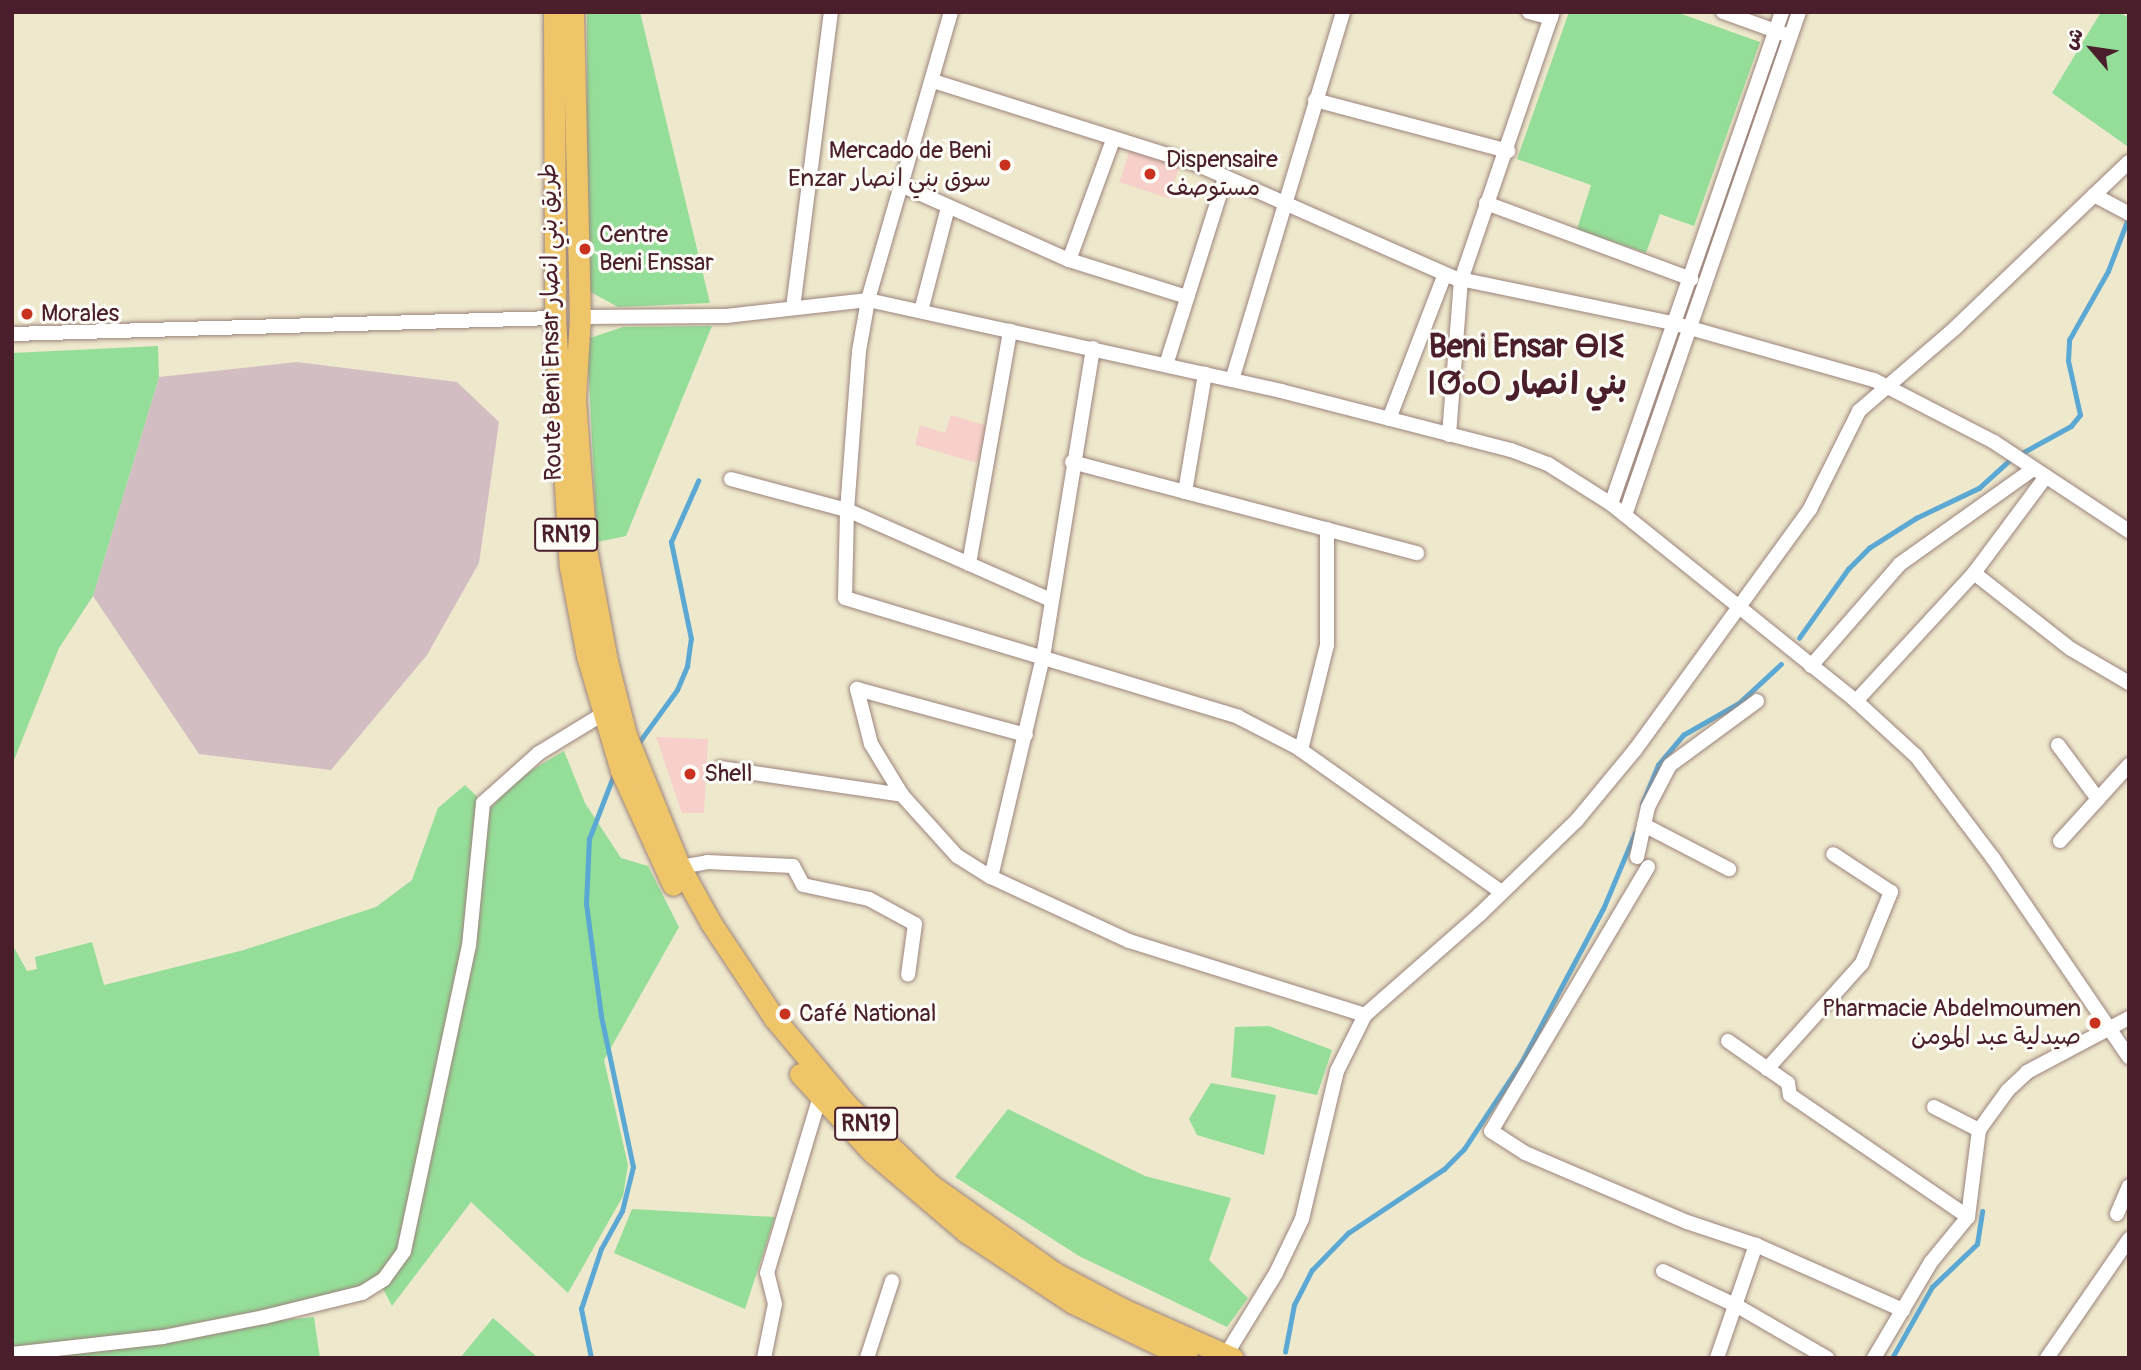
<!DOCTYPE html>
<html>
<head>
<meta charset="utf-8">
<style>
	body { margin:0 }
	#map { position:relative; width:2141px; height:1370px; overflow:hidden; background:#eee8cd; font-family:Pangolin,"Playpen Sans Arabic","Noto Sans Tifinagh",sans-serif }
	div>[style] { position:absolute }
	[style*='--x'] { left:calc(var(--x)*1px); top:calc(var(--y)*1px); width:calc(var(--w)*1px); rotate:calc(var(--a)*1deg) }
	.built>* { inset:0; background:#f7d0cb; transform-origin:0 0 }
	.industrial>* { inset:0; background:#d2bec2 }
	.green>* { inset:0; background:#95de99 }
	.stream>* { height:4.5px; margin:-2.25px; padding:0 2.25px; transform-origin:2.25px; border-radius:2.25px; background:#5aa8d3 }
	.roads { filter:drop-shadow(0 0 2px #9c847c) drop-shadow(0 0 2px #9c847c) }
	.minor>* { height:14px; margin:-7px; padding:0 7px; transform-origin:7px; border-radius:7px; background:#fff }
	.highway>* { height:21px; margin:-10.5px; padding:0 10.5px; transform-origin:10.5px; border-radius:10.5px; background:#eec569 }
	.dots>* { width:19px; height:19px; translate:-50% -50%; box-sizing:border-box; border:4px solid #fdfcf7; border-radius:50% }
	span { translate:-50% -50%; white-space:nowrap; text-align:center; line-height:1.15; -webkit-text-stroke:6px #fdfcf7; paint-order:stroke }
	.shield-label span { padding:2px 5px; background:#fdfcf7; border:2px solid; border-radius:5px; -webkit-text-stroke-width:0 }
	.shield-label { font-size:23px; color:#4a1f2b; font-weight:700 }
	.poi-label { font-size:24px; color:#4a1f2b }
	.right { translate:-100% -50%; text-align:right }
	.left { translate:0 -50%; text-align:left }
	.street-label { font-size:24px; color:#4a1f2b }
	.district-label { font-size:32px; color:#4a1f2b; font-weight:700 }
	.frame { position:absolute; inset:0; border:14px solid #4a1f2b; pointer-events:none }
	.north { position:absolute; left:2057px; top:14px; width:70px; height:70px; -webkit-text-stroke:5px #fdfcf7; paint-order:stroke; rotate:299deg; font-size:19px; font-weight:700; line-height:28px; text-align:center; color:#4a1f2b }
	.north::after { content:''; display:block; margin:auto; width:24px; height:32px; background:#4a1f2b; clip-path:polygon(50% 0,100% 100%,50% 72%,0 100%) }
</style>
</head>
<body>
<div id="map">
	<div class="built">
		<i style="left:1130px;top:150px;width:52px;height:34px;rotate:18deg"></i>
		<i style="clip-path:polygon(951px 415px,987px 426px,977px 463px,915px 445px,920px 425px,945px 433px)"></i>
		<i style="clip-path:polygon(656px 737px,708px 739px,704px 813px,682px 813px)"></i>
	</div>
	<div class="industrial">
		<i style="clip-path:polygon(297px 362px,457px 382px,499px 422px,479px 563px,427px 655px,331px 770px,199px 754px,93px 596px,159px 377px)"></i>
	</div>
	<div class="green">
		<i style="clip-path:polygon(587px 12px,640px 12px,710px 303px,618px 307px,587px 290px)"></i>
		<i style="clip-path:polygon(1569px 12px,1676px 12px,1760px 42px,1694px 226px,1660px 214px,1646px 253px,1577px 229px,1591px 185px,1517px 159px)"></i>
		<i style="clip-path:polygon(2101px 12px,2119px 12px,2129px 18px,2127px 146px,2052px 93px)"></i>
		<i style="clip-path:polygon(712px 326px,626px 536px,597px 542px,587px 339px,623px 327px)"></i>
		<i style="clip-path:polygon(158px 346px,159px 377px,93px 596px,59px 648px,12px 765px,12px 353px)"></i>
		<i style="clip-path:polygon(564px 751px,585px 803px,621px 858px,648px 866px,679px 927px,604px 1060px,628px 1165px,623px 1196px,568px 1293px,471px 1202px,392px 1306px,382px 1287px,140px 1334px,314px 1317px,320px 1358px,12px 1358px,12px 944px,27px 971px,37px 969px,35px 957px,92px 942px,104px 985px,244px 950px,376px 907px,412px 880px,438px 808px,465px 785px,490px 809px,518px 778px)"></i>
		<i style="clip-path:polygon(1269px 1026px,1332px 1050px,1317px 1095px,1231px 1077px,1235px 1027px)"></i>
		<i style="clip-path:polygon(1211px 1083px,1276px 1095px,1264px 1155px,1197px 1135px,1189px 1119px)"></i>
		<i style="clip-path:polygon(1008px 1109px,1145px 1176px,1231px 1198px,1209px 1260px,1248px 1298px,1227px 1327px,1079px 1256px,955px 1177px)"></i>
		<i style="clip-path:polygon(632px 1209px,775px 1217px,745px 1309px,614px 1253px)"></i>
		<i style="clip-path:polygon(493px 1318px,499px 1323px,538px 1358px,460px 1358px)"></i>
	</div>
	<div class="stream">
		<i style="--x:1799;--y:638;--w:85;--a:-54.6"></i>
		<i style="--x:1848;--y:569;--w:30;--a:-45"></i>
		<i style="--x:1869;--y:548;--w:56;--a:-32.6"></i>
		<i style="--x:1916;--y:518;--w:70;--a:-25.5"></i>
		<i style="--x:1979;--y:488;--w:43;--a:-42.2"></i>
		<i style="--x:2011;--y:459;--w:68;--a:-28.8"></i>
		<i style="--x:2071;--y:426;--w:14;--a:-51"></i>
		<i style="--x:2080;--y:415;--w:55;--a:-102.5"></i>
		<i style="--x:2068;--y:361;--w:21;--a:-87"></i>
		<i style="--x:2069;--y:340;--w:79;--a:-60.5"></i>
		<i style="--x:2108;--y:271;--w:59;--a:-69.1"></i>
		<i style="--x:637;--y:745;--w:68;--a:-54"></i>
		<i style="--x:677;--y:690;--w:26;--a:-67"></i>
		<i style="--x:687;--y:666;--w:27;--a:-82"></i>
		<i style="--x:691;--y:639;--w:99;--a:-101.7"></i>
		<i style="--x:671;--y:542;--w:67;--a:-66.1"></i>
		<i style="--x:1642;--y:804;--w:42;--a:-67.7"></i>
		<i style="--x:1658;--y:765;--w:39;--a:-50"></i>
		<i style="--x:1683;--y:735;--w:64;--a:-29.7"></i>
		<i style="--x:1739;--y:703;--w:57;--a:-42.9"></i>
		<i style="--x:1285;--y:1352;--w:48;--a:-79.2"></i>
		<i style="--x:1294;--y:1305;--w:39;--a:-63"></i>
		<i style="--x:1312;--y:1270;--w:52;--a:-45.8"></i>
		<i style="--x:1348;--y:1233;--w:115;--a:-33.7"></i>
		<i style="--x:1444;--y:1169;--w:28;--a:-45"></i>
		<i style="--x:1464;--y:1149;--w:103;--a:-56.5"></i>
		<i style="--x:1521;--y:1063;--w:174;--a:-62"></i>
		<i style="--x:1603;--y:909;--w:82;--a:-67.2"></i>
		<i style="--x:591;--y:1358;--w:50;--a:-101.5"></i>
		<i style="--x:581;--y:1309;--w:63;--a:-71.6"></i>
		<i style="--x:601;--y:1249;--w:43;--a:-61.1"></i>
		<i style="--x:622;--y:1211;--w:45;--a:-76"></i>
		<i style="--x:633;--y:1167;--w:154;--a:-102"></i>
		<i style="--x:601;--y:1016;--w:113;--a:-97.6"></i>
		<i style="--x:586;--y:904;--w:65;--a:-87.4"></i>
		<i style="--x:589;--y:839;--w:70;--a:-69"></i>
		<i style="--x:1892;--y:1358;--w:81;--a:-60.6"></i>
		<i style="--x:1932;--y:1287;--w:62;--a:-43.7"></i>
		<i style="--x:1977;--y:1244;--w:33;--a:-81"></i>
	</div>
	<div class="roads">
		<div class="minor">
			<i style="--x:951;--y:12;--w:300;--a:106.1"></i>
			<i style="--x:868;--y:300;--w:52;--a:100"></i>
			<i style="--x:859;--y:351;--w:159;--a:94.3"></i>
			<i style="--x:847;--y:510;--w:88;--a:91.3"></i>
			<i style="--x:845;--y:598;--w:411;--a:16.8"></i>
			<i style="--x:1238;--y:717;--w:68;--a:27.3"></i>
			<i style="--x:1298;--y:748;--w:247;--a:35.3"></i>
			<i style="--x:1529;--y:12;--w:23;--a:15"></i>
			<i style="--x:1723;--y:12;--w:65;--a:19.8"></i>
			<i style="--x:933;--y:81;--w:276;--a:17.5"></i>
			<i style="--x:1196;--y:164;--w:283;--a:23.8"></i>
			<i style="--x:1455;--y:278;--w:222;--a:11.7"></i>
			<i style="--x:1672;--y:323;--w:210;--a:15.8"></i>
			<i style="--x:1874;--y:380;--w:135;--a:27.3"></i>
			<i style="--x:1994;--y:442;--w:162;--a:33.4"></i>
			<i style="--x:1315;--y:100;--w:200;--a:14.8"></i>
			<i style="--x:1113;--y:140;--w:128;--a:110.1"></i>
			<i style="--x:1069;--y:260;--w:124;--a:17.4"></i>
			<i style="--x:901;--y:185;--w:184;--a:24.1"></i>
			<i style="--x:2094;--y:195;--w:40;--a:28"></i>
			<i style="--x:1486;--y:203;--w:219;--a:20.3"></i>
			<i style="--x:793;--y:308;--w:298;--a:-82.7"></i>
			<i style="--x:921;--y:311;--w:107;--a:-75.4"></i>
			<i style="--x:580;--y:317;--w:146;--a:-0.4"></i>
			<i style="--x:726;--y:316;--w:143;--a:-6.4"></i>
			<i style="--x:868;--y:300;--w:423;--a:12.4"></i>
			<i style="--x:1281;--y:391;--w:237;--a:14.4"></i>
			<i style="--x:1511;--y:450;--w:40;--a:21"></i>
			<i style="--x:1548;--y:464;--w:75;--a:32.4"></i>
			<i style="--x:1611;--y:504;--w:314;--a:38.8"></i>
			<i style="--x:1856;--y:701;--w:81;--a:42.5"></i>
			<i style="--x:1916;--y:756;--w:128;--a:53"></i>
			<i style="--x:1993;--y:858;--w:241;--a:55.7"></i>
			<i style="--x:12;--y:334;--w:543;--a:-1.69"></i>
			<i style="--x:1166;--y:365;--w:196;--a:-72.5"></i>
			<i style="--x:1232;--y:380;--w:384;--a:-73.2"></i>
			<i style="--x:1389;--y:419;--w:155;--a:-68.9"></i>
			<i style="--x:1449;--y:435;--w:155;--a:-85.6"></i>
			<i style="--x:1461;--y:280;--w:283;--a:-71.1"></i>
			<i style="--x:1072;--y:462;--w:357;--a:14.8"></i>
			<i style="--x:731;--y:479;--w:120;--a:15"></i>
			<i style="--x:847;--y:510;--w:223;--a:23.8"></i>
			<i style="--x:1185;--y:492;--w:120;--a:-80.4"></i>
			<i style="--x:1611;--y:504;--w:521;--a:-70.83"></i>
			<i style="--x:1625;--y:515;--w:532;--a:-70.92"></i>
			<i style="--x:969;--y:564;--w:237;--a:-80"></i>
			<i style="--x:1974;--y:573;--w:123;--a:38.1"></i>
			<i style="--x:2071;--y:649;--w:67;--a:30.4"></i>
			<i style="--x:1811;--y:666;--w:135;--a:-48.9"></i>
			<i style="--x:1900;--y:564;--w:162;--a:-35.5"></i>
			<i style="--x:1856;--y:701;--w:174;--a:-47.3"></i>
			<i style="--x:1974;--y:573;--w:117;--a:-53.3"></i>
			<i style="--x:2058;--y:745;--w:67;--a:53.5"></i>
			<i style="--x:1301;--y:750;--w:108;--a:-76.1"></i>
			<i style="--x:1327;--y:645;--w:116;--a:-90"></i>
			<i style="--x:720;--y:768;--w:184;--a:8.4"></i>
			<i style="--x:902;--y:795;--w:82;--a:48"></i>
			<i style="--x:957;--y:856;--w:40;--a:32"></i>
			<i style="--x:991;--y:877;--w:152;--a:24.9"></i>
			<i style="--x:1129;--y:941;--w:247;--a:17.4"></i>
			<i style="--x:902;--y:795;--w:60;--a:-121.3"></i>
			<i style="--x:871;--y:744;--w:57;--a:-104.3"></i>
			<i style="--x:857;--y:689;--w:175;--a:15.2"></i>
			<i style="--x:1644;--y:825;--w:96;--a:27.4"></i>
			<i style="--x:2060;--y:841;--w:103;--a:-47.8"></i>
			<i style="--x:1637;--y:857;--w:51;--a:-77.6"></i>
			<i style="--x:1648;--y:807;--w:47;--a:-62.4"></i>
			<i style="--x:1670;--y:765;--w:108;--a:-36.3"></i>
			<i style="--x:680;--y:867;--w:27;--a:-10"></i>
			<i style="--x:707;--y:862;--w:86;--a:2.7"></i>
			<i style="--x:793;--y:866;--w:21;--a:62"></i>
			<i style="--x:803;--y:885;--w:67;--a:12"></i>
			<i style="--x:869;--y:899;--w:52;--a:28.5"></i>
			<i style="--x:915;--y:924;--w:51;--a:97.8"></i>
			<i style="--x:1648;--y:867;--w:307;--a:120.7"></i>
			<i style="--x:1491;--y:1131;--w:40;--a:32.9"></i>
			<i style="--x:1525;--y:1153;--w:176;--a:23.1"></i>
			<i style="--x:1687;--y:1222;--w:73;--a:18.4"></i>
			<i style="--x:1756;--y:1245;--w:161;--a:23.9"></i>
			<i style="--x:991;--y:877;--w:226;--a:-76.7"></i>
			<i style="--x:1043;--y:657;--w:313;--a:-80.8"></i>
			<i style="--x:1728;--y:1041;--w:73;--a:35"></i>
			<i style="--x:1788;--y:1083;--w:12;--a:81"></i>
			<i style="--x:1790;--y:1095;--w:216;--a:34.4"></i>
			<i style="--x:1767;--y:1069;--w:142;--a:-48.1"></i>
			<i style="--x:1862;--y:963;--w:77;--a:-67.8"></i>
			<i style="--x:1891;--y:892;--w:69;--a:-146.8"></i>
			<i style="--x:1934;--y:1107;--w:51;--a:27.1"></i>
			<i style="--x:2117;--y:1214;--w:30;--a:-67"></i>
			<i style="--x:1663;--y:1271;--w:84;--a:25.3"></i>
			<i style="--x:1739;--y:1307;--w:102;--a:30.1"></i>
			<i style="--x:12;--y:1354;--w:152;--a:-6.4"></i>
			<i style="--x:163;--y:1337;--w:103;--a:-11.2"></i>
			<i style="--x:264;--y:1317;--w:101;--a:-13.8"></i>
			<i style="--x:362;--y:1293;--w:26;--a:-32"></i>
			<i style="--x:384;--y:1279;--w:34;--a:-54"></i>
			<i style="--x:404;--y:1251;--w:312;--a:-78"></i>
			<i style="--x:469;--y:946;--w:144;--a:-84.4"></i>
			<i style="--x:483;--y:803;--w:75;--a:-41.8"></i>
			<i style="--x:539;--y:753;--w:75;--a:-31.4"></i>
			<i style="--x:764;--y:1358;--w:55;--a:-78.5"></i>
			<i style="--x:775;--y:1304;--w:32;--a:-104"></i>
			<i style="--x:767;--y:1273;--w:185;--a:-73.3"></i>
			<i style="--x:867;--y:1358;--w:81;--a:-72"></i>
			<i style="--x:1224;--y:1358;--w:100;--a:-58.5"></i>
			<i style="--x:1276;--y:1273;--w:60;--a:-64.3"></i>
			<i style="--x:1302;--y:1219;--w:152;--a:-76.7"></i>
			<i style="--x:1337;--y:1071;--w:63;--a:-63.4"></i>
			<i style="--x:1365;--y:1015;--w:153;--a:-41.3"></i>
			<i style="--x:1480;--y:914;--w:135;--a:-44.1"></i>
			<i style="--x:1577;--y:820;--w:91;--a:-50.4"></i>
			<i style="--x:1635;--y:750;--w:298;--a:-54"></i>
			<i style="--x:1810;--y:509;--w:110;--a:-63.4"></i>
			<i style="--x:1859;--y:411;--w:127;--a:-40.8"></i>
			<i style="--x:1955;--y:328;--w:240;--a:-43.7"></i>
			<i style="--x:1717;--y:1358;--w:120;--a:-71"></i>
			<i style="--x:1874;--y:1358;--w:112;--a:-59.3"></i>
			<i style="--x:1931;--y:1262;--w:58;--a:-50.6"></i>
			<i style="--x:1968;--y:1217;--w:88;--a:-82.8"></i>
			<i style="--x:1979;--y:1130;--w:49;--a:-54.1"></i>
			<i style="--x:2008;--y:1090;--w:26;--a:-43"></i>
			<i style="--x:2027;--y:1072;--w:115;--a:-27.9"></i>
			<i style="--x:2047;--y:1358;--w:145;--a:-55.4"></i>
		</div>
		<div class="highway">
			<i style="--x:554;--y:12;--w:306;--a:89.8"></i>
			<i style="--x:555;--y:318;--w:249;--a:86.6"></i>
			<i style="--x:570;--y:567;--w:91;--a:79.2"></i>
			<i style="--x:587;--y:656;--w:120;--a:73.5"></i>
			<i style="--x:621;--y:771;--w:125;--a:65.5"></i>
			<i style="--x:573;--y:12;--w:305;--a:88.7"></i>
			<i style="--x:580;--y:317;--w:82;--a:93.5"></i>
			<i style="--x:575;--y:399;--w:150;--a:85.8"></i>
			<i style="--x:586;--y:549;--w:114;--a:79.4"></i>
			<i style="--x:607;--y:661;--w:76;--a:75.6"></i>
			<i style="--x:626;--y:735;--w:143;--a:67.8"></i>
			<i style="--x:680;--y:867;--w:64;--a:61"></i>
			<i style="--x:711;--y:923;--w:114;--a:56.4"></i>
			<i style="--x:774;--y:1018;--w:114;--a:50"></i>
			<i style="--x:847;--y:1105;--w:116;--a:43.6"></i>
			<i style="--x:931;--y:1185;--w:152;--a:35.4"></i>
			<i style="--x:1055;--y:1273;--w:77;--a:27.9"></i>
			<i style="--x:1123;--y:1309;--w:120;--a:24"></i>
			<i style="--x:800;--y:1074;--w:106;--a:47.3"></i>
			<i style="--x:872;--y:1152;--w:123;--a:40.4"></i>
			<i style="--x:966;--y:1232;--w:128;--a:33.6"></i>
			<i style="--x:1073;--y:1303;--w:127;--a:25.8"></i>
		</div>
	</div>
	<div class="dots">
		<i style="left:1005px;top:165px;background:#c8321e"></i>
		<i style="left:1150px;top:174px;background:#c8321e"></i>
		<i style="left:585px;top:249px;background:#c8321e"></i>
		<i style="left:27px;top:314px;background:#c8321e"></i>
		<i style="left:690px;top:774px;background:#c8321e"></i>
		<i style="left:785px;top:1014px;background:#c8321e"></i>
		<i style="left:2095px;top:1023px;background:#c8321e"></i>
	</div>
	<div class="shield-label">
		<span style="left:566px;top:535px">RN19</span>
		<span style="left:866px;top:1124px">RN19</span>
	</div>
	<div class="poi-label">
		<span class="right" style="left:991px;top:165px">Mercado de Beni<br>Enzar سوق بني انصار</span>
		<span class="left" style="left:1166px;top:174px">Dispensaire<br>مستوصف</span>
		<span class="left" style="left:599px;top:249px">Centre<br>Beni Enssar</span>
		<span class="left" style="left:41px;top:314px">Morales</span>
		<span class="left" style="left:704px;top:774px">Shell</span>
		<span class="right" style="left:2081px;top:1023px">Pharmacie Abdelmoumen<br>صيدلية عبد المومن</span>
		<span class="left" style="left:799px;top:1014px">Café National</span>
	</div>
	<div class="street-label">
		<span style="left:551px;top:322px;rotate:-91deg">Route Beni Ensar طريق بني انصار</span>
	</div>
	<div class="district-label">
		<span style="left:1527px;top:366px">Beni Ensar ⴱⵏⵉ<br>ⵏⵚⴰⵔ بني انصار</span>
	</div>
	<div class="frame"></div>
	<div class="north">ش</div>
</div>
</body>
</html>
